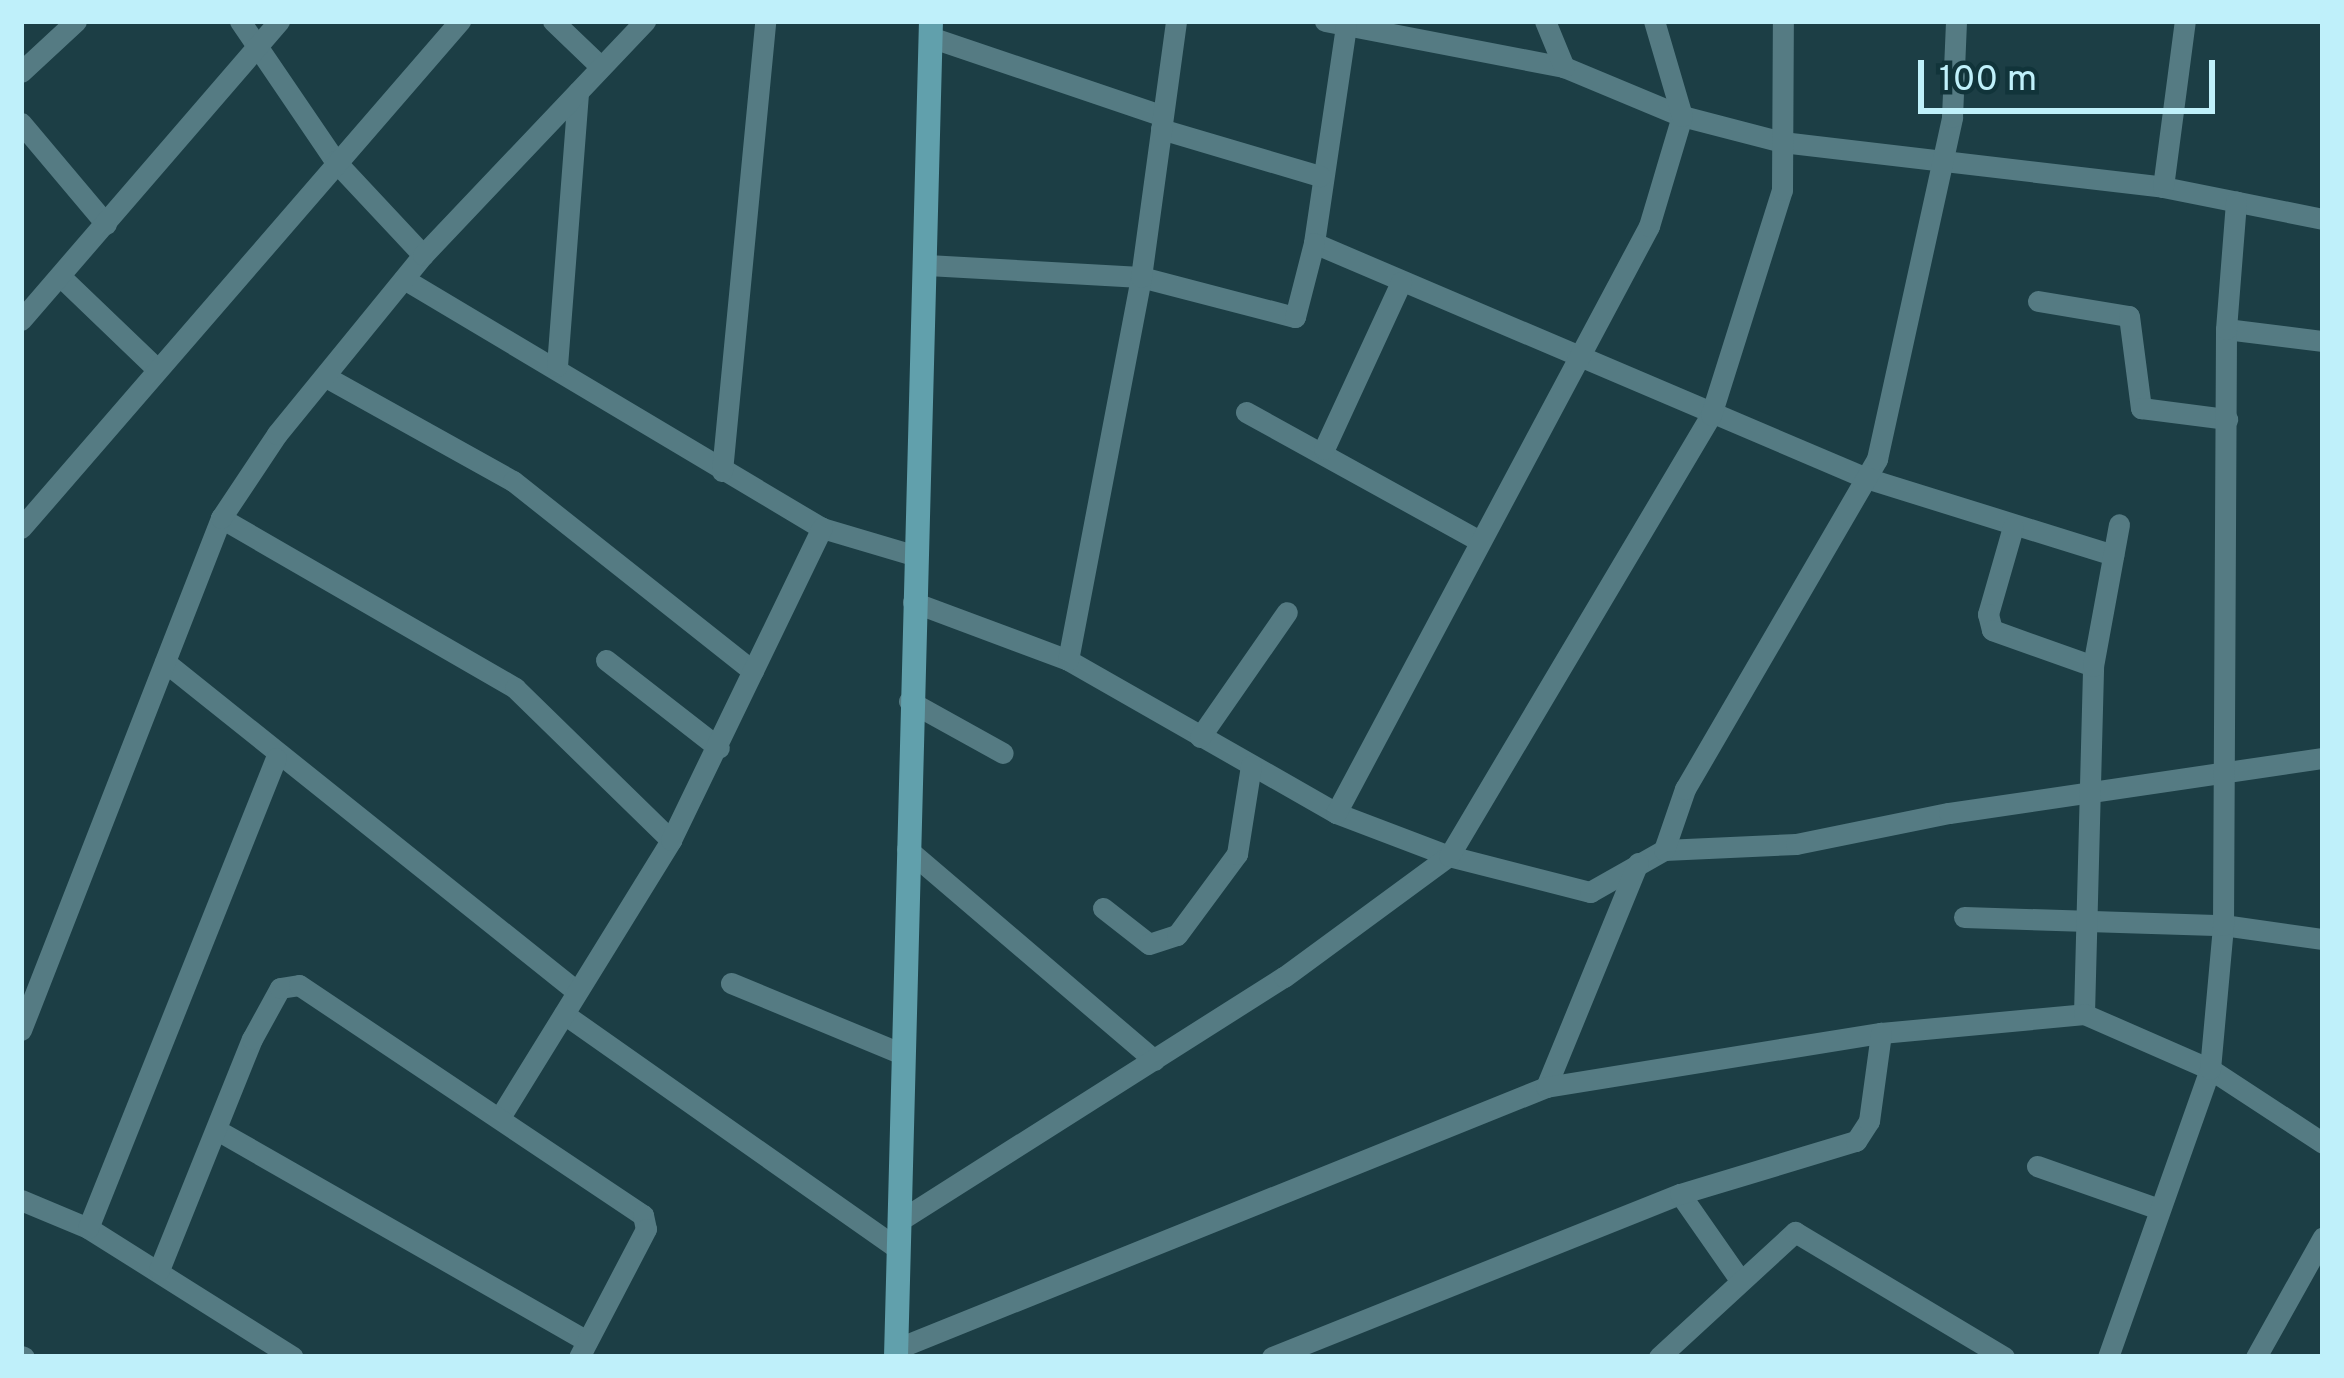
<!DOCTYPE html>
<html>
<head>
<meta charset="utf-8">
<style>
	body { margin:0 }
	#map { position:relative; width:2344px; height:1378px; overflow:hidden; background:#1c3e45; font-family:Overpass,sans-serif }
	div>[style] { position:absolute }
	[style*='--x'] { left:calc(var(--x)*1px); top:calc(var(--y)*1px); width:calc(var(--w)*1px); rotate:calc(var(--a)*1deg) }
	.street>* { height:21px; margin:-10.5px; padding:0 10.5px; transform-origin:10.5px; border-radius:10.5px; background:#557b83 }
	.secondary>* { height:24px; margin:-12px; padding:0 12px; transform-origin:12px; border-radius:12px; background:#61a0ac }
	span { translate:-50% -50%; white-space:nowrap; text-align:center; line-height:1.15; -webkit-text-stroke:12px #11343a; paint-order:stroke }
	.frame { position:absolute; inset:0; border:24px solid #bff0fa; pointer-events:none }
	.scale { position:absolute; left:1918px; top:60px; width:297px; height:54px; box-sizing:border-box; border:6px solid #bff0fa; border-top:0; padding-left:15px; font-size:36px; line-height:42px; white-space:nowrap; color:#bff0fa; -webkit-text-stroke:9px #11343a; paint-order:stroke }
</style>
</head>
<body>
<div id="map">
	<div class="street">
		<i style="--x:240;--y:21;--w:169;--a:55.8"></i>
		<i style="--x:335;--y:161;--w:129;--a:46.9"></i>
		<i style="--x:553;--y:21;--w:66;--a:43.8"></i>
		<i style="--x:1325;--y:21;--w:243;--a:10.9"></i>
		<i style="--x:1564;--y:67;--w:128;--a:22.6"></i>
		<i style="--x:1682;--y:116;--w:103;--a:14.6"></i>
		<i style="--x:1782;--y:142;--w:384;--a:6.7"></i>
		<i style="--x:2163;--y:187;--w:163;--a:11.3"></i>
		<i style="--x:1545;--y:21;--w:50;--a:67.6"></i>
		<i style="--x:1346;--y:26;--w:219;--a:98.4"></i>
		<i style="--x:1314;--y:243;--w:600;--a:23.06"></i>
		<i style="--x:1866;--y:478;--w:259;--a:17.3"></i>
		<i style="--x:930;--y:37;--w:244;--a:18.7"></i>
		<i style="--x:21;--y:72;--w:75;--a:-42.8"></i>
		<i style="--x:21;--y:123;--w:132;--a:49.9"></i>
		<i style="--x:1161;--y:129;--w:166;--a:16.5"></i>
		<i style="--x:2163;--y:187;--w:167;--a:-82.5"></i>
		<i style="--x:927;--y:265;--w:214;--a:3.2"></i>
		<i style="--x:1141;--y:277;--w:159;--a:14.6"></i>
		<i style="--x:1295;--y:317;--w:76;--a:-75.6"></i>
		<i style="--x:60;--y:276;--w:132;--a:43.8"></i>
		<i style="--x:404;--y:279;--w:487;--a:30.8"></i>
		<i style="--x:822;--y:528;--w:95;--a:16.5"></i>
		<i style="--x:2038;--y:301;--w:92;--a:9.4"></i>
		<i style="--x:2129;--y:316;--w:93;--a:82.6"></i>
		<i style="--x:2141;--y:408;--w:87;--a:7.3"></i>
		<i style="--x:21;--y:320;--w:395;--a:-49.2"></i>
		<i style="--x:2226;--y:329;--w:98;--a:7.1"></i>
		<i style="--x:557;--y:366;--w:275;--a:-85.6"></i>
		<i style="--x:326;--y:377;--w:214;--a:29.1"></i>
		<i style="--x:513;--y:481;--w:306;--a:38.4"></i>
		<i style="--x:1246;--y:412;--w:263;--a:28.9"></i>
		<i style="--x:1324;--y:449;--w:184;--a:-65.2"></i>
		<i style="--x:722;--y:471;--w:452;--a:-84.5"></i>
		<i style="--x:221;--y:518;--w:340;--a:30"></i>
		<i style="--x:515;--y:688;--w:218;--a:44.3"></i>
		<i style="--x:2013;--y:527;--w:91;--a:106"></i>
		<i style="--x:1988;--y:614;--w:16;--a:76"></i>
		<i style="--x:1992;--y:630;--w:107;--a:19.6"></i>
		<i style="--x:21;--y:528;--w:671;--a:-49.11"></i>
		<i style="--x:913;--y:602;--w:165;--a:20.5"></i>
		<i style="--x:1068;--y:660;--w:309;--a:29.7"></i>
		<i style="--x:1336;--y:813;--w:121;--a:20.8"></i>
		<i style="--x:1449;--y:856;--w:146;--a:14.3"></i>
		<i style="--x:1590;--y:892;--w:85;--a:-29.6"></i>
		<i style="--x:1664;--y:850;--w:132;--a:-2.6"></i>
		<i style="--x:1796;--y:844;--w:156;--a:-11.5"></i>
		<i style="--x:1949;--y:813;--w:378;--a:-8.4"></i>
		<i style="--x:606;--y:660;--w:143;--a:37.9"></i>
		<i style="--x:1068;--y:660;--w:390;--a:-79.2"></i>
		<i style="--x:1141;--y:277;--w:258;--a:-82.2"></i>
		<i style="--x:165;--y:662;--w:525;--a:38.66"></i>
		<i style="--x:909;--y:701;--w:107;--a:29"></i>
		<i style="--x:1200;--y:737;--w:152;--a:-55.2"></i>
		<i style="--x:1336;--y:813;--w:665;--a:-61.93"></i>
		<i style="--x:1649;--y:226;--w:115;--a:-73.3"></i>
		<i style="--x:1682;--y:116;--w:99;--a:-106.4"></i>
		<i style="--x:907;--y:849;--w:325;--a:40.5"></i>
		<i style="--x:1664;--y:850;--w:65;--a:-71"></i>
		<i style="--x:1685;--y:789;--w:382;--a:-59.8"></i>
		<i style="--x:1877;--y:459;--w:350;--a:-77.6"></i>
		<i style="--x:1952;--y:117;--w:96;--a:-87.6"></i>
		<i style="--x:1103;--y:908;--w:58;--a:38"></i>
		<i style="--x:1149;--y:944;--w:29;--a:-18"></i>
		<i style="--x:1177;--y:935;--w:101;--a:-53.5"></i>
		<i style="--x:1237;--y:854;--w:89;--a:-81"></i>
		<i style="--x:1964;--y:917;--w:259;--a:1.8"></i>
		<i style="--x:2223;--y:925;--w:101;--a:8"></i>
		<i style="--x:731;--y:983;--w:183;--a:22.5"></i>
		<i style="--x:564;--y:1014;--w:402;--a:35.1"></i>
		<i style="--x:2084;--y:1014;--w:348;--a:-88.5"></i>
		<i style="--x:2093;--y:666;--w:144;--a:-79.6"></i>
		<i style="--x:21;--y:1030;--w:550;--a:-68.66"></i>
		<i style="--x:221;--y:518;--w:101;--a:-56.3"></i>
		<i style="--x:277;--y:434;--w:231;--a:-50.8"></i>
		<i style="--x:423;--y:255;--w:323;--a:-46.5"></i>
		<i style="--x:1546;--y:1087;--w:242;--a:-67.7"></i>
		<i style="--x:502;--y:1114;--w:322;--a:-58.3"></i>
		<i style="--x:671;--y:840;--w:347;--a:-64.2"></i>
		<i style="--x:217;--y:1130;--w:426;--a:29.7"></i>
		<i style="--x:2037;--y:1166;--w:126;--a:19.4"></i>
		<i style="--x:1680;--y:1194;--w:105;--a:55.1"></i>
		<i style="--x:21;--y:1200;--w:73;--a:22.7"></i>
		<i style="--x:88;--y:1228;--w:242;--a:32.2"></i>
		<i style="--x:899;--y:1221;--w:456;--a:-32.4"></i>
		<i style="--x:1284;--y:977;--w:205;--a:-36.3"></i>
		<i style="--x:1449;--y:856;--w:513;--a:-59.29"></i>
		<i style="--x:1711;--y:415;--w:236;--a:-72.5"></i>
		<i style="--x:1782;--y:190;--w:169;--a:-89.7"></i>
		<i style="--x:88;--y:1228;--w:506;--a:-68.2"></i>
		<i style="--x:159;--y:1270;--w:249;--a:-68.1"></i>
		<i style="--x:252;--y:1039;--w:58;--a:-61.2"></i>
		<i style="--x:280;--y:988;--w:19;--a:-9"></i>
		<i style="--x:299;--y:985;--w:414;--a:33.8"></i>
		<i style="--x:643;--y:1215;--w:14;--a:78"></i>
		<i style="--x:646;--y:1229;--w:144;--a:117.6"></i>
		<i style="--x:896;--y:1349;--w:701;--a:-21.95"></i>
		<i style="--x:1546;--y:1087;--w:339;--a:-9.2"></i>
		<i style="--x:1881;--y:1033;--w:204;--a:-5.3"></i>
		<i style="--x:2084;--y:1014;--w:137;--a:23.6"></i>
		<i style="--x:2210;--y:1069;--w:135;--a:33.2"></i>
		<i style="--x:21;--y:1356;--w:3;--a:18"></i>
		<i style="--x:1272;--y:1357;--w:439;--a:-21.8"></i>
		<i style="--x:1680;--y:1194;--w:184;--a:-16.8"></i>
		<i style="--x:1856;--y:1141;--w:24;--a:-57"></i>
		<i style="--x:1869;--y:1121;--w:89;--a:-82.2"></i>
		<i style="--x:1659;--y:1357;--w:185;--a:-42.6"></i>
		<i style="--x:1795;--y:1232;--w:244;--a:30.9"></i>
		<i style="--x:2108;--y:1357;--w:306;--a:-70.5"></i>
		<i style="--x:2210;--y:1069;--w:145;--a:-84.8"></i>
		<i style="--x:2223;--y:925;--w:596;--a:-89.71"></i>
		<i style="--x:2226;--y:329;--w:128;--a:-85.5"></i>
		<i style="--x:2256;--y:1357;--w:137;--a:-60.8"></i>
	</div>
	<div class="secondary">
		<i style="--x:896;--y:1357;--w:1336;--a:-88.5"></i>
	</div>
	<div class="frame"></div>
	<div class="scale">100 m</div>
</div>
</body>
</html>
